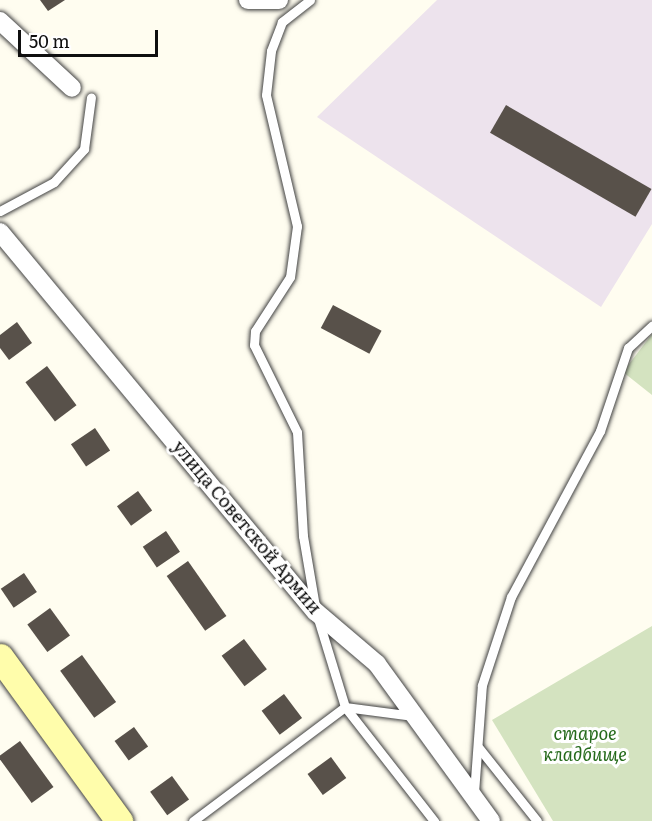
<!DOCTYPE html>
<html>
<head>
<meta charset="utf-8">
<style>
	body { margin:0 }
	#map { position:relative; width:652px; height:821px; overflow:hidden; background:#fffdf0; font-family:Literata,serif }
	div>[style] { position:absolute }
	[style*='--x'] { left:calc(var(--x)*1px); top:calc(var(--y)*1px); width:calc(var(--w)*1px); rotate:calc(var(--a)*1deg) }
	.industrial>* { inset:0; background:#ede3ed }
	.cemetery>* { inset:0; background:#d4e3c0 }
	.building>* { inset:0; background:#58514a; transform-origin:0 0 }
	.roads { filter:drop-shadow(0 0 2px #424242) drop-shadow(0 0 2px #424242) }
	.lane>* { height:9px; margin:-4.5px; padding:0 4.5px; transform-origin:4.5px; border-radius:4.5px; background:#fff }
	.street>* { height:18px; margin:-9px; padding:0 9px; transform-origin:9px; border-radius:9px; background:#fff }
	.secondary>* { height:27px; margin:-13.5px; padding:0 13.5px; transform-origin:13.5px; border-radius:13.5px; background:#fffdab }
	span { translate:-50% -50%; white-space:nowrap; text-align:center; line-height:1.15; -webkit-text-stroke:6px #fff; paint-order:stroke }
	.street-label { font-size:18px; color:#0f0f0f }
	.park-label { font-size:18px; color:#256a1b; font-style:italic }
	.scale { position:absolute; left:18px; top:30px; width:140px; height:27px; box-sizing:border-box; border:3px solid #0f0f0f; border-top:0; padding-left:8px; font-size:18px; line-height:21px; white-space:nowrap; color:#0f0f0f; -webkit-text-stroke:4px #fff; paint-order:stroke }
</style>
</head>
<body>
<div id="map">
	<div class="industrial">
		<i style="clip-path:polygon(437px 0,652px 0,652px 224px,601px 307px,317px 117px)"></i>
	</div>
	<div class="cemetery">
		<i style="clip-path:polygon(652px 334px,652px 395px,623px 372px)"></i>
		<i style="clip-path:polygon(652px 626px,652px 821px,553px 821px,492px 720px)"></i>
	</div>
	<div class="building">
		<i style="clip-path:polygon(40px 0,65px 0,48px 11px)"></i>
		<i style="left:506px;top:105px;width:168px;height:32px;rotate:30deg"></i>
		<i style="left:333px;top:305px;width:55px;height:26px;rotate:28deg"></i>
		<i style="clip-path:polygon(17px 322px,32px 343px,9px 360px,0 348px,0 335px)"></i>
		<i style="left:47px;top:366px;width:49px;height:27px;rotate:53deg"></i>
		<i style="left:95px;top:428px;width:27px;height:29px;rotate:56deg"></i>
		<i style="left:138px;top:491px;width:24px;height:26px;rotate:54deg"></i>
		<i style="left:166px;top:531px;width:25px;height:28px;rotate:56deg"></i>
		<i style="left:188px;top:561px;width:67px;height:26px;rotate:55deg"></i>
		<i style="left:24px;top:573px;width:23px;height:28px;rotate:56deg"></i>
		<i style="left:50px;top:608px;width:34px;height:28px;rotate:54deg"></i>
		<i style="left:244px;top:639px;width:38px;height:28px;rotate:53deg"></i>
		<i style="left:82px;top:655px;width:58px;height:27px;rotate:54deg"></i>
		<i style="left:284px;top:694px;width:30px;height:28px;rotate:53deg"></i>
		<i style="left:134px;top:727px;width:24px;height:24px;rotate:54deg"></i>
		<i style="left:20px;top:741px;width:57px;height:27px;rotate:54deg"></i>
		<i style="left:331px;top:757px;width:26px;height:29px;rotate:54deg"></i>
		<i style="left:172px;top:776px;width:29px;height:27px;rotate:54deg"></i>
	</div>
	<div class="roads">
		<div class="lane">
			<i style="--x:310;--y:0;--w:36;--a:142"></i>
			<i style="--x:282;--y:22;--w:31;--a:111"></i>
			<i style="--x:271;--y:51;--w:44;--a:96.5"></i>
			<i style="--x:266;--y:95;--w:135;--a:76.7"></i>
			<i style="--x:297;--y:226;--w:51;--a:97.8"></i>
			<i style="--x:290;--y:277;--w:64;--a:122.9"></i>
			<i style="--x:255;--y:331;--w:14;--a:94"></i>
			<i style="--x:254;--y:345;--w:97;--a:63.7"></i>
			<i style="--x:297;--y:432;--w:104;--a:86.7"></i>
			<i style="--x:303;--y:536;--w:77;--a:80.3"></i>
			<i style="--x:316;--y:612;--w:99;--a:73"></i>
			<i style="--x:345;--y:707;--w:145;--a:52"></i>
			<i style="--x:0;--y:211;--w:61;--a:-28.2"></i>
			<i style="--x:54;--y:182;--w:45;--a:-47.7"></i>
			<i style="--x:84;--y:149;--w:52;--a:-82.3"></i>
			<i style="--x:479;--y:748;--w:93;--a:51.5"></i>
			<i style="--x:474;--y:793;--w:108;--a:-85.8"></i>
			<i style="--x:482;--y:685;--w:93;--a:-71.8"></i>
			<i style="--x:511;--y:597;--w:188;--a:-61.8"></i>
			<i style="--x:600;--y:431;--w:88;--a:-71.4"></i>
			<i style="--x:628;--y:348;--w:33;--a:-43"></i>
			<i style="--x:193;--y:821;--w:190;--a:-36.9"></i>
			<i style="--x:345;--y:707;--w:69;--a:7.5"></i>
		</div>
		<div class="street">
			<i style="--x:248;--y:0;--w:31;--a:0"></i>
			<i style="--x:0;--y:21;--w:98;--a:42.9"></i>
			<i style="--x:0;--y:232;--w:494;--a:50.3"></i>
			<i style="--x:316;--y:612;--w:80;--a:40.4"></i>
			<i style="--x:377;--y:664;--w:194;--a:54"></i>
		</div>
		<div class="secondary">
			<i style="--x:0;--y:657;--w:203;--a:54"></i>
		</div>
	</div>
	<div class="street-label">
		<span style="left:247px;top:527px;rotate:50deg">улица Советской Армии</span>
	</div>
	<div class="park-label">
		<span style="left:585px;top:744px">старое<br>кладбище</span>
	</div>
	<div class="scale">50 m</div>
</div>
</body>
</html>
